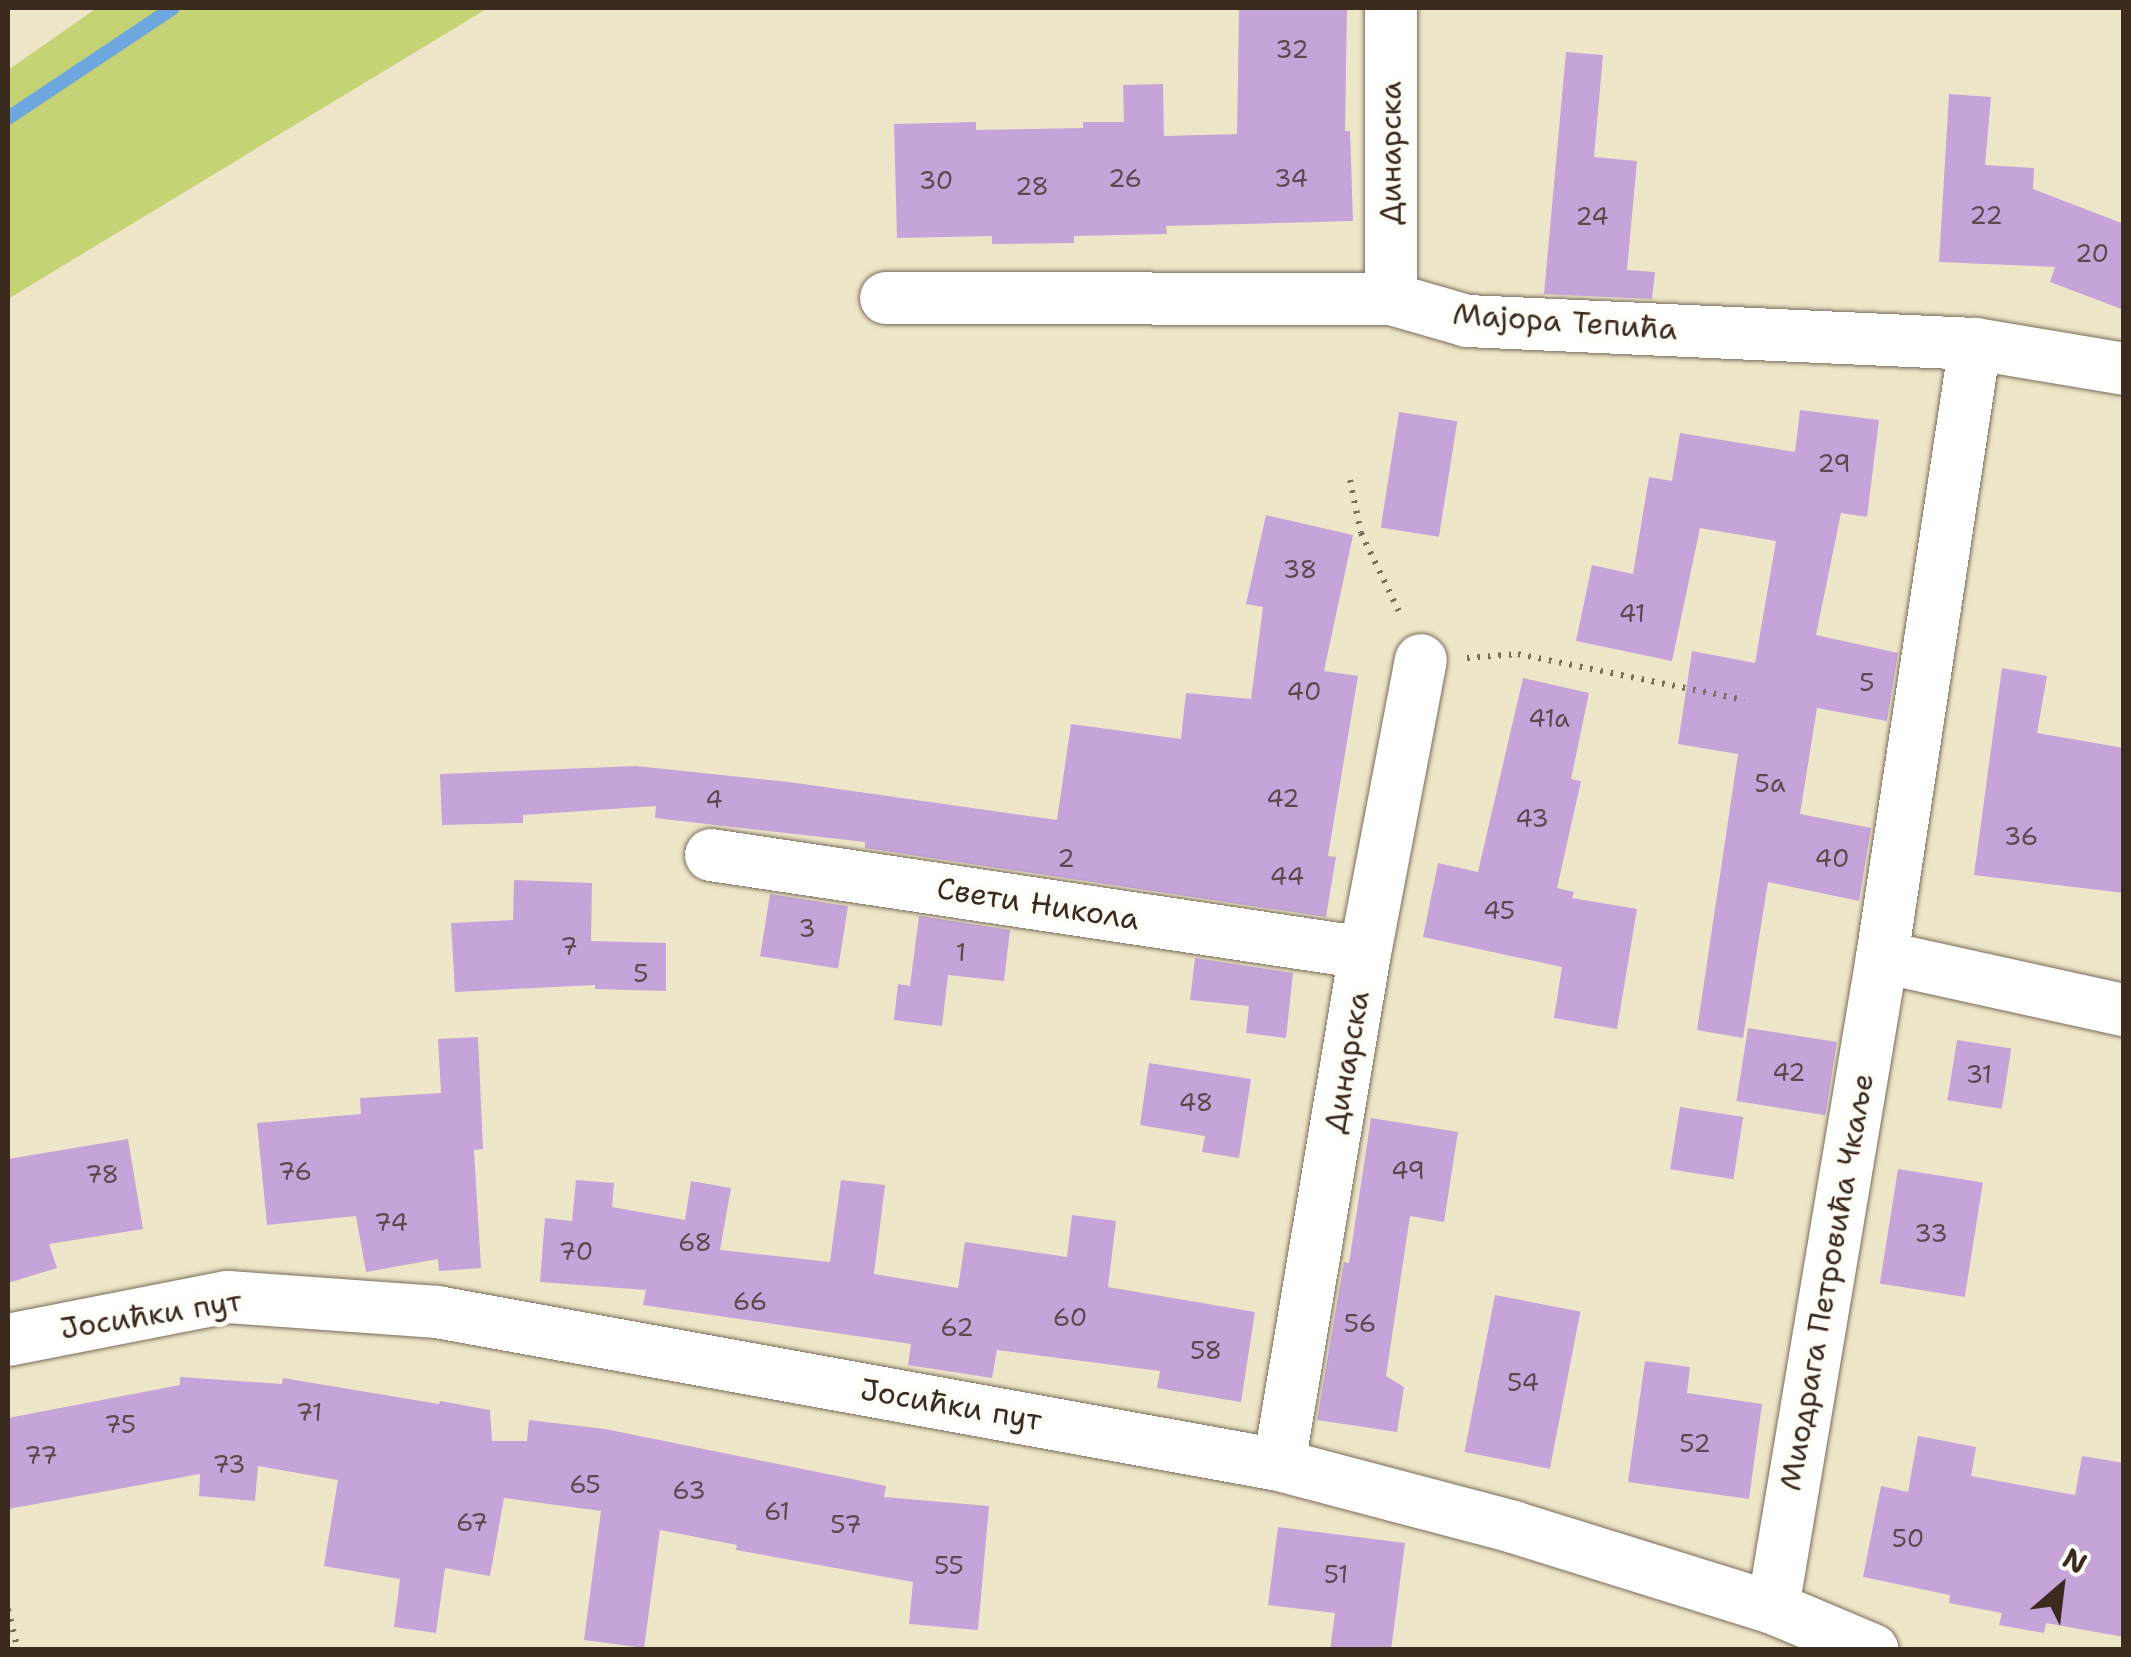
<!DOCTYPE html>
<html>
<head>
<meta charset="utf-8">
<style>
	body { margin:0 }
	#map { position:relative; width:2131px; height:1657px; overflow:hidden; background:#eee6c9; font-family:"Shantell Sans",sans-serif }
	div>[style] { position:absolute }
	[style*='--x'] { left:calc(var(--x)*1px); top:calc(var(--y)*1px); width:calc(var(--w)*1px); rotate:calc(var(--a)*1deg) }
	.green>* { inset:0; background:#c6d374 }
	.stream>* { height:14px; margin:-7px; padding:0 7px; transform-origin:7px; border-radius:7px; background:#6da7dd }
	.building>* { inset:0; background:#c6a4da; transform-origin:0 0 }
	.path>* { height:6px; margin-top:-3px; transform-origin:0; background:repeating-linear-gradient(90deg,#7a6c5a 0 2.5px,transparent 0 10.5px) }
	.roads { filter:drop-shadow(0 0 2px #7a6c5a) drop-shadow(0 0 2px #7a6c5a) }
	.minor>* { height:52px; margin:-26px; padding:0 26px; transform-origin:26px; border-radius:26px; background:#fff }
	span { translate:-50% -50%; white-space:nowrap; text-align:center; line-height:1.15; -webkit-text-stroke:10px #fdfcf7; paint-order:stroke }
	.number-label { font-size:25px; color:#5e484d }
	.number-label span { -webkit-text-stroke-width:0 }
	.street-label { font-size:30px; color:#3b2a1e }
	.frame { position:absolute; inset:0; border:10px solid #3b2a1e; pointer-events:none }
	.north { position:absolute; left:2011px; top:1537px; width:100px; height:100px; -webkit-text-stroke:8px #fdfcf7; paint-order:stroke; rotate:28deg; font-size:28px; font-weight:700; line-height:40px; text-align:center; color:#3b2a1e }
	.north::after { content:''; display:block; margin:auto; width:35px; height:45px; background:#3b2a1e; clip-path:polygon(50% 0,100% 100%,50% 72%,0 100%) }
</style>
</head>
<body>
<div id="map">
	<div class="green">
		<i style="clip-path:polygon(97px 8px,488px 8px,8px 299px,8px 70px)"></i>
	</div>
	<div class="stream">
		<i style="--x:8;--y:118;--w:198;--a:-33.7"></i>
	</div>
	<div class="building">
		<i style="clip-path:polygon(1239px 8px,1347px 8px,1345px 131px,1350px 131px,1353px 221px,1166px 226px,1167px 234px,1074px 236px,1074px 243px,992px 244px,992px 236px,897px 238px,894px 124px,976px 122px,976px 130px,1083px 128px,1083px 122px,1124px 122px,1123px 85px,1163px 84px,1164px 136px,1237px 134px)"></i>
		<i style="clip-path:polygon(1566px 52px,1603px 55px,1594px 157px,1637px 161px,1627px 270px,1655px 272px,1652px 299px,1544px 294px)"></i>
		<i style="clip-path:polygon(1949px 94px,1991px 97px,1985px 165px,2034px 168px,2033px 189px,2124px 224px,2124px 310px,2050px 282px,2055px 267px,1939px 262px)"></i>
		<i style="clip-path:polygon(1800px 410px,1879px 420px,1867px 517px,1841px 513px,1816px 635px,1898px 653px,1887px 721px,1817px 708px,1800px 814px,1871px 828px,1859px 901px,1768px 882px,1743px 1038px,1697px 1030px,1738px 754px,1678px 744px,1692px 651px,1755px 663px,1776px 541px,1700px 528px,1672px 661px,1576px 641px,1592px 565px,1633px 574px,1649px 477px,1672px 481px,1680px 433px,1795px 452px)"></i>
		<i style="left:1399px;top:412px;width:59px;height:117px;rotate:9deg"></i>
		<i style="clip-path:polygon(1266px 515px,1353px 535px,1324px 671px,1358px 676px,1328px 856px,1336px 857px,1326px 917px,865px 848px,865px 842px,655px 818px,656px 806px,523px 815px,523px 823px,442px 825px,440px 774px,636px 766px,789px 782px,1057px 820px,1071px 724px,1181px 739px,1186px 693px,1251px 699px,1263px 607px,1246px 604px)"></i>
		<i style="clip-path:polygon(2002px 668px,2047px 676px,2037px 733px,2124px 748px,2124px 893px,1974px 875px)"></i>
		<i style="clip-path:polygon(1523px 678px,1589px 693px,1571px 779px,1581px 781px,1557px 888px,1574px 892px,1572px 898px,1637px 909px,1617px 1029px,1554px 1018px,1562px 967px,1423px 937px,1438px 863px,1478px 872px)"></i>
		<i style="clip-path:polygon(514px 880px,592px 883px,591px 941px,666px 943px,666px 991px,595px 989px,595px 985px,455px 992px,451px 923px,513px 920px)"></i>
		<i style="left:770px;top:894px;width:79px;height:63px;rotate:9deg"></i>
		<i style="clip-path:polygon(919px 916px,1010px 930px,1004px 981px,948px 975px,942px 1026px,894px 1020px,898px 984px,910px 986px)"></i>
		<i style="clip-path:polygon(1195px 958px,1293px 973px,1286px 1038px,1246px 1033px,1249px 1006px,1190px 1000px)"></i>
		<i style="left:1748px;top:1028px;width:90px;height:74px;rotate:9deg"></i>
		<i style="clip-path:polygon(478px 1037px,483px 1149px,474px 1150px,481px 1268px,439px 1271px,438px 1259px,366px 1272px,356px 1216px,267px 1225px,257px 1123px,361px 1114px,360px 1098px,441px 1093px,438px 1039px)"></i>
		<i style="left:1957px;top:1040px;width:55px;height:61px;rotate:9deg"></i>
		<i style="clip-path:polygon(1149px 1063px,1251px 1079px,1239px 1158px,1202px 1152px,1205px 1136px,1140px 1125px)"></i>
		<i style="left:1680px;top:1107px;width:64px;height:63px;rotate:9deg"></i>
		<i style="clip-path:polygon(1371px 1118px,1458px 1132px,1444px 1222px,1410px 1216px,1386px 1376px,1404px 1387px,1397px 1432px,1317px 1420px,1344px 1262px,1349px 1263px)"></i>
		<i style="clip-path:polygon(128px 1139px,143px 1229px,49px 1244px,57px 1268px,8px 1283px,8px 1159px)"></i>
		<i style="left:1898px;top:1169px;width:86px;height:116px;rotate:9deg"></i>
		<i style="clip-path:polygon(576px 1180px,614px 1183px,612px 1207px,685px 1220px,691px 1181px,731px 1188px,720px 1250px,830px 1262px,841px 1180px,885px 1185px,874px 1274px,958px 1288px,965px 1242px,1067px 1257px,1072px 1215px,1116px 1221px,1108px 1287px,1255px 1312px,1241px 1402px,1157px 1388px,1160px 1371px,997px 1350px,992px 1378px,908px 1365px,911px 1344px,643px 1305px,646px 1290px,540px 1282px,545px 1218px,572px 1221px)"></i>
		<i style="left:1495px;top:1295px;width:87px;height:160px;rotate:11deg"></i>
		<i style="clip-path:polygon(1645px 1361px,1690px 1367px,1687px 1393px,1762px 1404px,1749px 1499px,1628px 1482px)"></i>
		<i style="clip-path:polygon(180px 1377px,282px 1384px,283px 1378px,439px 1404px,440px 1401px,490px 1410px,492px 1441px,527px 1441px,529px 1420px,605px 1429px,886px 1486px,884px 1497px,989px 1506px,978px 1630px,909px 1624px,913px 1582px,736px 1550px,737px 1545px,660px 1530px,644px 1648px,584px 1640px,601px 1511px,504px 1498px,490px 1576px,445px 1568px,436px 1633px,394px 1627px,400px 1579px,324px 1566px,338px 1480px,258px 1466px,255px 1501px,199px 1496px,200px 1474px,8px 1509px,8px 1418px,180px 1385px)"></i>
		<i style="clip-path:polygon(1918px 1436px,1976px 1447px,1971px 1476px,2075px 1495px,2082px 1456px,2124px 1463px,2124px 1637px,2046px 1623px,2044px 1633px,1999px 1625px,2002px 1613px,1949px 1603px,1950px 1595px,1863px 1577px,1881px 1486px,1908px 1492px)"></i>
		<i style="clip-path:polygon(1278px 1527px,1405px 1543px,1391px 1650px,1330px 1650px,1335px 1613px,1268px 1605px)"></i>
	</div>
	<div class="path">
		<i style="--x:1350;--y:480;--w:54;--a:78.3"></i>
		<i style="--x:1361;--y:533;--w:94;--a:64.2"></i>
		<i style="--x:1467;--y:658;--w:51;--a:-4.5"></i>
		<i style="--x:1518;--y:654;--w:231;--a:11.5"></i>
		<i style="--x:8;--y:1609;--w:42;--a:76.3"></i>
	</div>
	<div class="roads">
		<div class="minor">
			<i style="--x:1391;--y:8;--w:291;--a:90"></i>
			<i style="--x:886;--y:298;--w:505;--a:0.11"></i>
			<i style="--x:1391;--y:299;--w:79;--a:16.1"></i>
			<i style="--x:1467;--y:321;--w:509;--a:2.59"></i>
			<i style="--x:1975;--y:344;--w:151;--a:9.5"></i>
			<i style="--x:711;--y:855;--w:661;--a:8.52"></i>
			<i style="--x:1882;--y:957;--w:248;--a:12.4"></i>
			<i style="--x:8;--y:1340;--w:224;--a:-11.1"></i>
			<i style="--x:228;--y:1297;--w:210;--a:4.1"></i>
			<i style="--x:437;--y:1312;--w:856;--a:10.3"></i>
			<i style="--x:1279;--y:1465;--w:242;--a:14.8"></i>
			<i style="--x:1513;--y:1527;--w:272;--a:17.3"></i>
			<i style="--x:1773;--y:1608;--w:108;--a:22.8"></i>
			<i style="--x:1279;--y:1465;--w:519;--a:-80.47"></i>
			<i style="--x:1365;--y:953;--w:298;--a:-79.2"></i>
			<i style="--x:1773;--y:1608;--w:660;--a:-80.49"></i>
			<i style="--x:1882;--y:957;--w:620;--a:-81.37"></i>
		</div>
	</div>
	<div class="number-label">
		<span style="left:1292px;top:49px">32</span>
		<span style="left:1125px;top:178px">26</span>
		<span style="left:1291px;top:178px">34</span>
		<span style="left:936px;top:180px">30</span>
		<span style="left:1032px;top:186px">28</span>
		<span style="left:1986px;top:215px">22</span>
		<span style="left:1592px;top:216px">24</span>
		<span style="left:2092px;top:253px">20</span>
		<span style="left:1834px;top:463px">29</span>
		<span style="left:1300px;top:569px">38</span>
		<span style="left:1632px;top:613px">41</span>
		<span style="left:1867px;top:682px">5</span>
		<span style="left:1304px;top:691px">40</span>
		<span style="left:1549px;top:718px">41a</span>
		<span style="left:1770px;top:783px">5a</span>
		<span style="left:1283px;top:798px">42</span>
		<span style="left:714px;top:799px">4</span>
		<span style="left:1532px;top:818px">43</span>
		<span style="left:2021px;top:836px">36</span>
		<span style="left:1066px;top:858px">2</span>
		<span style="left:1832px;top:858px">40</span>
		<span style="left:1287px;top:876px">44</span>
		<span style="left:1499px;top:910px">45</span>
		<span style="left:807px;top:928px">3</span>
		<span style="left:569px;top:946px">7</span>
		<span style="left:961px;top:952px">1</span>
		<span style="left:641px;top:973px">5</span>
		<span style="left:1789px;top:1072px">42</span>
		<span style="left:1979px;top:1074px">31</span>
		<span style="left:1196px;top:1102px">48</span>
		<span style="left:1408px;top:1170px">49</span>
		<span style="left:295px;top:1171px">76</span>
		<span style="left:102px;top:1174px">78</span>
		<span style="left:391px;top:1222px">74</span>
		<span style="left:1931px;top:1233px">33</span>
		<span style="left:695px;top:1242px">68</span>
		<span style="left:576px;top:1251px">70</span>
		<span style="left:750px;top:1301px">66</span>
		<span style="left:1070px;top:1317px">60</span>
		<span style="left:1360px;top:1323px">56</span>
		<span style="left:957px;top:1327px">62</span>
		<span style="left:1206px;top:1350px">58</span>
		<span style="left:1523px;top:1382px">54</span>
		<span style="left:309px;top:1412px">71</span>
		<span style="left:120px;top:1424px">75</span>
		<span style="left:1695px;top:1443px">52</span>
		<span style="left:41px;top:1455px">77</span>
		<span style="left:229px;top:1464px">73</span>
		<span style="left:585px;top:1484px">65</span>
		<span style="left:689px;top:1490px">63</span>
		<span style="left:777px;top:1511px">61</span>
		<span style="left:472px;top:1522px">67</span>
		<span style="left:846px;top:1524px">57</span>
		<span style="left:1908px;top:1538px">50</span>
		<span style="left:949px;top:1565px">55</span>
		<span style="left:1336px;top:1574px">51</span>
	</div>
	<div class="street-label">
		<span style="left:1391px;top:153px;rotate:-90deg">Динарска</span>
		<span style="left:1565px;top:322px;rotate:4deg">Мајора Тепића</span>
		<span style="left:1038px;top:904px;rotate:9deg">Свети Никола</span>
		<span style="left:1347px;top:1062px;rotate:-80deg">Динарска</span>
		<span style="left:1827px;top:1282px;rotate:-80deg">Миодрага Петровића Чкаље</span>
		<span style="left:151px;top:1315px;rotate:-9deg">Јосићки пут</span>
		<span style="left:951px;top:1405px;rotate:10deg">Јосићки пут</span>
	</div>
	<div class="frame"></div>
	<div class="north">N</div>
</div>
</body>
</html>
